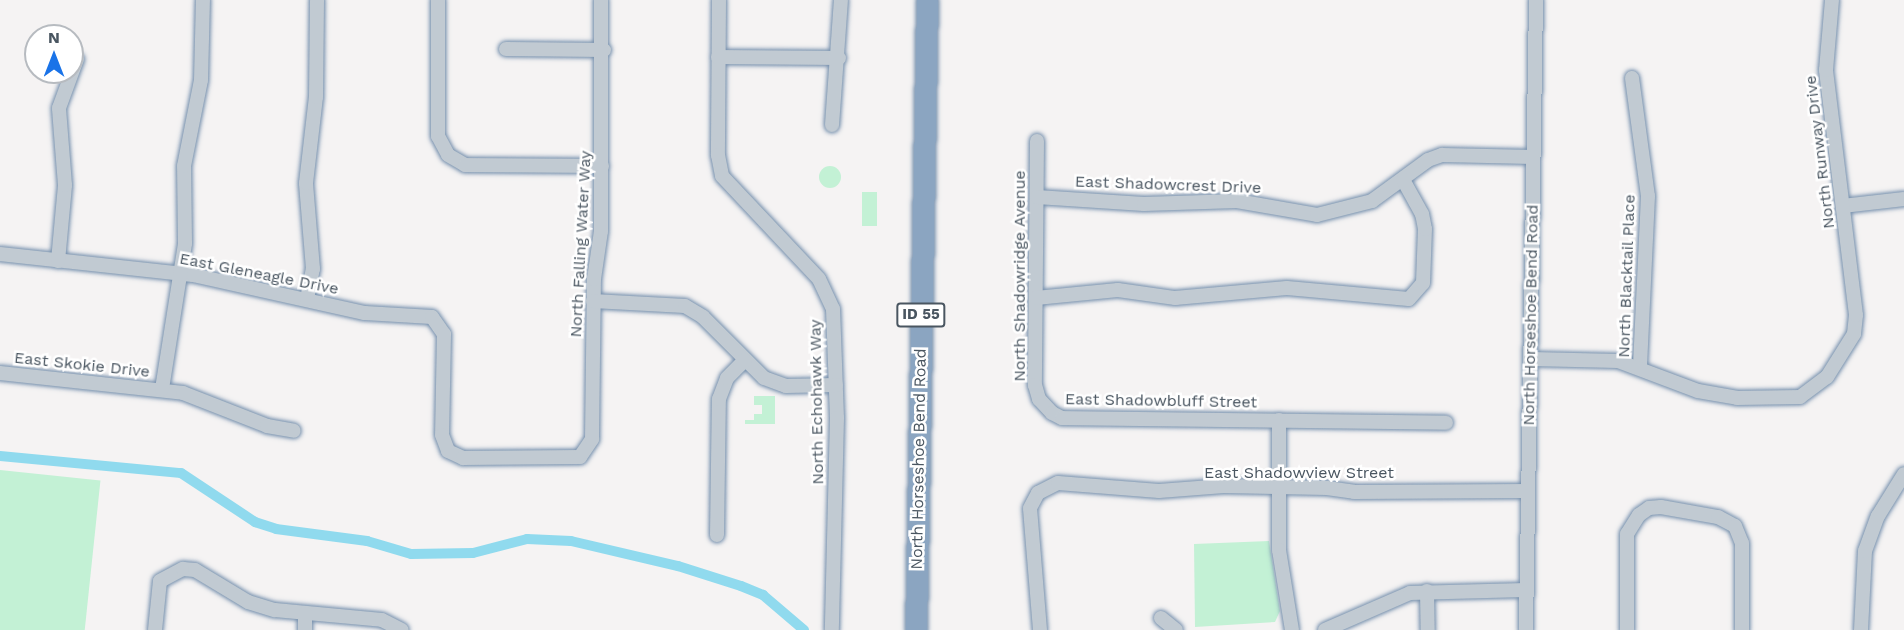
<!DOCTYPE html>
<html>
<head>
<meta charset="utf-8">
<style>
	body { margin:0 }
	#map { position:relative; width:1904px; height:630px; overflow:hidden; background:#f5f3f3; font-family:"Work Sans",sans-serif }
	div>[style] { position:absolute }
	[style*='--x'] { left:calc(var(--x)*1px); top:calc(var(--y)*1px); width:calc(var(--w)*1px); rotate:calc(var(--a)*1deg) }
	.green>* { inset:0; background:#c3f1d5; transform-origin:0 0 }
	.round { border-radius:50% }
	.canal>* { height:10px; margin:-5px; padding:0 5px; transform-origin:5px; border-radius:5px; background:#90daee }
	.roads { filter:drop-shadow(0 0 2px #7690ad) drop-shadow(0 0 2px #7690ad) }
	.minor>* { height:14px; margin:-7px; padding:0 7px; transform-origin:7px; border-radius:7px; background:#c1cad2 }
	.highway>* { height:21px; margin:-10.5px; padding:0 10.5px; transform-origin:10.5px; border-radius:10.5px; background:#8ba5c1 }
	span { translate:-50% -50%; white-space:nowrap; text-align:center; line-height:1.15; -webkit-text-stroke:5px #fff; paint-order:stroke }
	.shield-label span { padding:2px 4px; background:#fff; border:2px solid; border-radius:4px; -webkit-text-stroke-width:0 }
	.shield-label { font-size:15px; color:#4a5661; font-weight:700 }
	.street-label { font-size:16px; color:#4a5661 }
	.north { position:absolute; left:24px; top:24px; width:60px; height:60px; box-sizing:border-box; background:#fff; border:2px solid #b7bbc0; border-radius:50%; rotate:0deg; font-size:16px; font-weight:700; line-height:24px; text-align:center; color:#4a5661 }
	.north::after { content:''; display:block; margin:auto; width:21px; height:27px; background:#1a73e8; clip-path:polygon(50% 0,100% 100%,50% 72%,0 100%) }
</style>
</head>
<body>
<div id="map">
	<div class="green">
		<i class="round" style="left:819px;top:166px;width:22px;height:22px"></i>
		<i style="left:862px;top:192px;width:15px;height:34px"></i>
		<i style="clip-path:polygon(754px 396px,775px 396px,775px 424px,745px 424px,745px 420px,754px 420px,754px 414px,762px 414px,762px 405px,754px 405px)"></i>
		<i style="left:0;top:470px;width:101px;height:160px;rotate:6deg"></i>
		<i style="clip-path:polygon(1269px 541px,1280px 611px,1275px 622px,1195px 627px,1194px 544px)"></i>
	</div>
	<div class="canal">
		<i style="--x:0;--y:456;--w:182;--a:5.4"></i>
		<i style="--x:181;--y:473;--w:89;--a:33.5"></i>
		<i style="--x:255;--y:522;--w:22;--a:18"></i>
		<i style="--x:276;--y:529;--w:92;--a:7.5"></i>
		<i style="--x:367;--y:541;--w:46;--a:16.5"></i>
		<i style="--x:411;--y:554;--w:62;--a:-0.9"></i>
		<i style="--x:473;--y:553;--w:56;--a:-14.5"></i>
		<i style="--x:527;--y:539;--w:44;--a:2.6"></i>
		<i style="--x:571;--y:541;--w:110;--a:13.2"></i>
		<i style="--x:678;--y:566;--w:66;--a:17.6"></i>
		<i style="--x:741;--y:586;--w:24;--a:22"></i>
		<i style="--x:763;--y:595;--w:54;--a:40.5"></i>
	</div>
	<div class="roads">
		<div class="minor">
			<i style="--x:438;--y:0;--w:136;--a:90"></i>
			<i style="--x:438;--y:136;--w:21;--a:62"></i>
			<i style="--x:448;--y:155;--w:20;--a:30"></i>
			<i style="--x:465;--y:165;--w:137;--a:0.4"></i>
			<i style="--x:719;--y:0;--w:155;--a:90.4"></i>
			<i style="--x:718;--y:155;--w:21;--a:79"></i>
			<i style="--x:722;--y:176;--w:141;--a:46.7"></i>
			<i style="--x:819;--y:279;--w:33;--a:65"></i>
			<i style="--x:833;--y:309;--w:109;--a:87.9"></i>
			<i style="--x:837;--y:418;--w:212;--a:91.4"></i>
			<i style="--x:506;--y:49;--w:98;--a:0.6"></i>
			<i style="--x:718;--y:57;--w:121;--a:0.5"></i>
			<i style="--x:1632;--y:78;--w:119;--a:82.3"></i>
			<i style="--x:1648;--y:196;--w:171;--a:92.7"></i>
			<i style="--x:832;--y:125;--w:125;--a:-85.9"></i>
			<i style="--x:1037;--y:141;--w:244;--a:90.5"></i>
			<i style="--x:1035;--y:385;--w:15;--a:74"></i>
			<i style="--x:1039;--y:399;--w:19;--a:47"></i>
			<i style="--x:1052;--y:413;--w:11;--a:27"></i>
			<i style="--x:1062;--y:418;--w:384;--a:0.7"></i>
			<i style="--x:1037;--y:197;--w:107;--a:3.7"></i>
			<i style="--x:1144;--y:204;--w:93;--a:-1.8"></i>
			<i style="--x:1237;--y:201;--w:81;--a:9.9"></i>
			<i style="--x:1317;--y:215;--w:57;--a:-14.3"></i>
			<i style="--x:1372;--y:201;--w:69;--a:-36.2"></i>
			<i style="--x:1428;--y:160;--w:15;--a:-20"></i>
			<i style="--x:1442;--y:155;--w:91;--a:1.3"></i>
			<i style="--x:1843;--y:206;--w:61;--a:-6.5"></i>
			<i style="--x:0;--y:254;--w:194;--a:6.2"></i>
			<i style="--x:193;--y:275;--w:176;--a:12.5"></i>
			<i style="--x:365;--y:313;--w:67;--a:3.4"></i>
			<i style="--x:432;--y:317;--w:21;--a:55"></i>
			<i style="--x:444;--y:334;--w:101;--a:91.1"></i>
			<i style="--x:442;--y:435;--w:17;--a:69"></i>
			<i style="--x:448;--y:451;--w:17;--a:25"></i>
			<i style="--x:463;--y:458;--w:117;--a:-0.5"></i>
			<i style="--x:580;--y:457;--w:22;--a:-56"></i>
			<i style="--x:592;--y:439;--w:160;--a:-89.3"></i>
			<i style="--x:594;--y:279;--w:49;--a:-81.7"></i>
			<i style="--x:601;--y:231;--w:231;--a:-90"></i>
			<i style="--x:58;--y:261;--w:76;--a:-84.7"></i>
			<i style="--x:65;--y:185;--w:77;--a:-94.5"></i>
			<i style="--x:59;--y:108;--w:52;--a:-69.8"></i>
			<i style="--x:1036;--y:298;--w:82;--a:-5.6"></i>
			<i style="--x:1118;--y:290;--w:58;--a:8"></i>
			<i style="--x:1175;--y:298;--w:112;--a:-5.1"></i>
			<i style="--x:1287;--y:288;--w:122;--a:5.2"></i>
			<i style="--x:1409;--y:299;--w:21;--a:-49"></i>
			<i style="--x:1423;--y:283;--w:54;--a:-87.9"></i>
			<i style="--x:1425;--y:229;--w:15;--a:-101"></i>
			<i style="--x:1422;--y:214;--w:39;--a:-119"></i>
			<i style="--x:307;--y:299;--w:31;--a:-79"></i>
			<i style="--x:313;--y:269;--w:86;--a:-94.7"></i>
			<i style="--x:306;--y:183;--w:87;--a:-83.4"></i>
			<i style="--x:316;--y:97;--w:97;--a:-89.4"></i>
			<i style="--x:593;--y:301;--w:92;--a:3.1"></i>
			<i style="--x:685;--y:306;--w:21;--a:31"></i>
			<i style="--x:703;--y:317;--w:86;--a:45"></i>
			<i style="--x:764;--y:378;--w:23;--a:20"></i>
			<i style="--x:786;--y:386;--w:50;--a:-1.1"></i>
			<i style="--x:1531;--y:359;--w:87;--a:1.3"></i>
			<i style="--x:1618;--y:361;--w:85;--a:20.6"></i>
			<i style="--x:1698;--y:391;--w:40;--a:10"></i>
			<i style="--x:1737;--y:398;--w:63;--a:-0.9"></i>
			<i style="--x:1800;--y:397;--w:34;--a:-37"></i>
			<i style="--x:1827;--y:377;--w:51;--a:-57.9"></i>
			<i style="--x:1854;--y:334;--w:19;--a:-84"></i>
			<i style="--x:1856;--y:315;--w:247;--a:-97"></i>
			<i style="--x:1826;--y:70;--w:70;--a:-85.1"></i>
			<i style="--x:0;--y:373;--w:184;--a:6.2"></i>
			<i style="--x:183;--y:393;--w:90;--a:21.4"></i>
			<i style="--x:267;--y:426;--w:27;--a:10"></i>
			<i style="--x:162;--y:389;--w:148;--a:-81"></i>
			<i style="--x:185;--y:243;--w:77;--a:-90.7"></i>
			<i style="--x:184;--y:166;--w:88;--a:-78.8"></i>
			<i style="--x:201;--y:80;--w:80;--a:-88.6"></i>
			<i style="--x:1279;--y:420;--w:130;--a:90"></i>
			<i style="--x:1279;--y:550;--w:81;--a:80.8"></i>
			<i style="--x:717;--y:535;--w:136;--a:-89.2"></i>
			<i style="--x:719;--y:399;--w:22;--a:-69"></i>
			<i style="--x:727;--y:378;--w:25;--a:-45"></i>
			<i style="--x:1427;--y:591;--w:39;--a:89"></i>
			<i style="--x:1161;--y:618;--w:19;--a:39"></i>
			<i style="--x:155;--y:630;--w:49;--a:-84.2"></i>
			<i style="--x:160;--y:581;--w:26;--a:-28"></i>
			<i style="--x:183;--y:569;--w:12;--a:5"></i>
			<i style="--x:195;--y:570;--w:62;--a:31.1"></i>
			<i style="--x:248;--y:602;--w:28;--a:17"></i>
			<i style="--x:275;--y:610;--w:107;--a:5.3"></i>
			<i style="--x:382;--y:620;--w:22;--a:27"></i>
			<i style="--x:305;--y:630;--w:16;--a:-90"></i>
			<i style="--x:1040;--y:630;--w:122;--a:-94.7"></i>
			<i style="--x:1030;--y:508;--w:17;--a:-62"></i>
			<i style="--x:1038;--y:493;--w:22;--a:-27"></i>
			<i style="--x:1058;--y:483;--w:101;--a:4.5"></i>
			<i style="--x:1159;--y:491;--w:65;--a:-4.4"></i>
			<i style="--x:1224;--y:486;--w:103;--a:1.1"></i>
			<i style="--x:1327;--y:488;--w:27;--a:8"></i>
			<i style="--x:1354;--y:492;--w:174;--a:-0.3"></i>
			<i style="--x:1325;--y:630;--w:93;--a:-23.5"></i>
			<i style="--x:1410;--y:593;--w:116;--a:-1.5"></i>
			<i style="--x:1526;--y:630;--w:630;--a:-89.09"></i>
			<i style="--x:1627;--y:630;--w:96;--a:-90"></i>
			<i style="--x:1627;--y:534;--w:22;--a:-58"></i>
			<i style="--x:1639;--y:515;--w:12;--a:-35"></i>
			<i style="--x:1649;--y:508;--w:12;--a:-5"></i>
			<i style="--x:1661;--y:507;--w:58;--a:10"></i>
			<i style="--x:1718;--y:517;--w:19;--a:28"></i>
			<i style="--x:1735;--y:526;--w:18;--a:68"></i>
			<i style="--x:1742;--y:543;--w:87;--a:90"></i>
			<i style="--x:1861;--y:630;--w:79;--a:-87.1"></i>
			<i style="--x:1865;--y:551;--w:37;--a:-70"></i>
			<i style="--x:1878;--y:516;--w:49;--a:-58.2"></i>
		</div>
		<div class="highway">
			<i style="--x:916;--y:630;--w:630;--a:-89"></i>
		</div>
	</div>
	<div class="shield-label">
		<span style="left:921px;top:315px">ID 55</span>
	</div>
	<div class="street-label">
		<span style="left:1820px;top:152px;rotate:-97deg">North Runway Drive</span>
		<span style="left:1168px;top:185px;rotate:2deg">East Shadowcrest Drive</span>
		<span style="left:581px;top:244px;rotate:-87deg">North Falling Water Way</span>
		<span style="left:259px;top:274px;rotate:11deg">East Gleneagle Drive</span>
		<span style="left:1020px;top:276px;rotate:-90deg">North Shadowridge Avenue</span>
		<span style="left:1627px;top:276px;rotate:-88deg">North Blacktail Place</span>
		<span style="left:1531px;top:315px;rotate:-89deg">North Horseshoe Bend Road</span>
		<span style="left:82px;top:365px;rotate:6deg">East Skokie Drive</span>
		<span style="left:1161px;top:401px;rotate:1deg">East Shadowbluff Street</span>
		<span style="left:817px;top:402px;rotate:-91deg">North Echohawk Way</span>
		<span style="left:919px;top:459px;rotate:-89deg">North Horseshoe Bend Road</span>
		<span style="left:1299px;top:473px">East Shadowview Street</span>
	</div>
	<div class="north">N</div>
</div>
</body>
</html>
